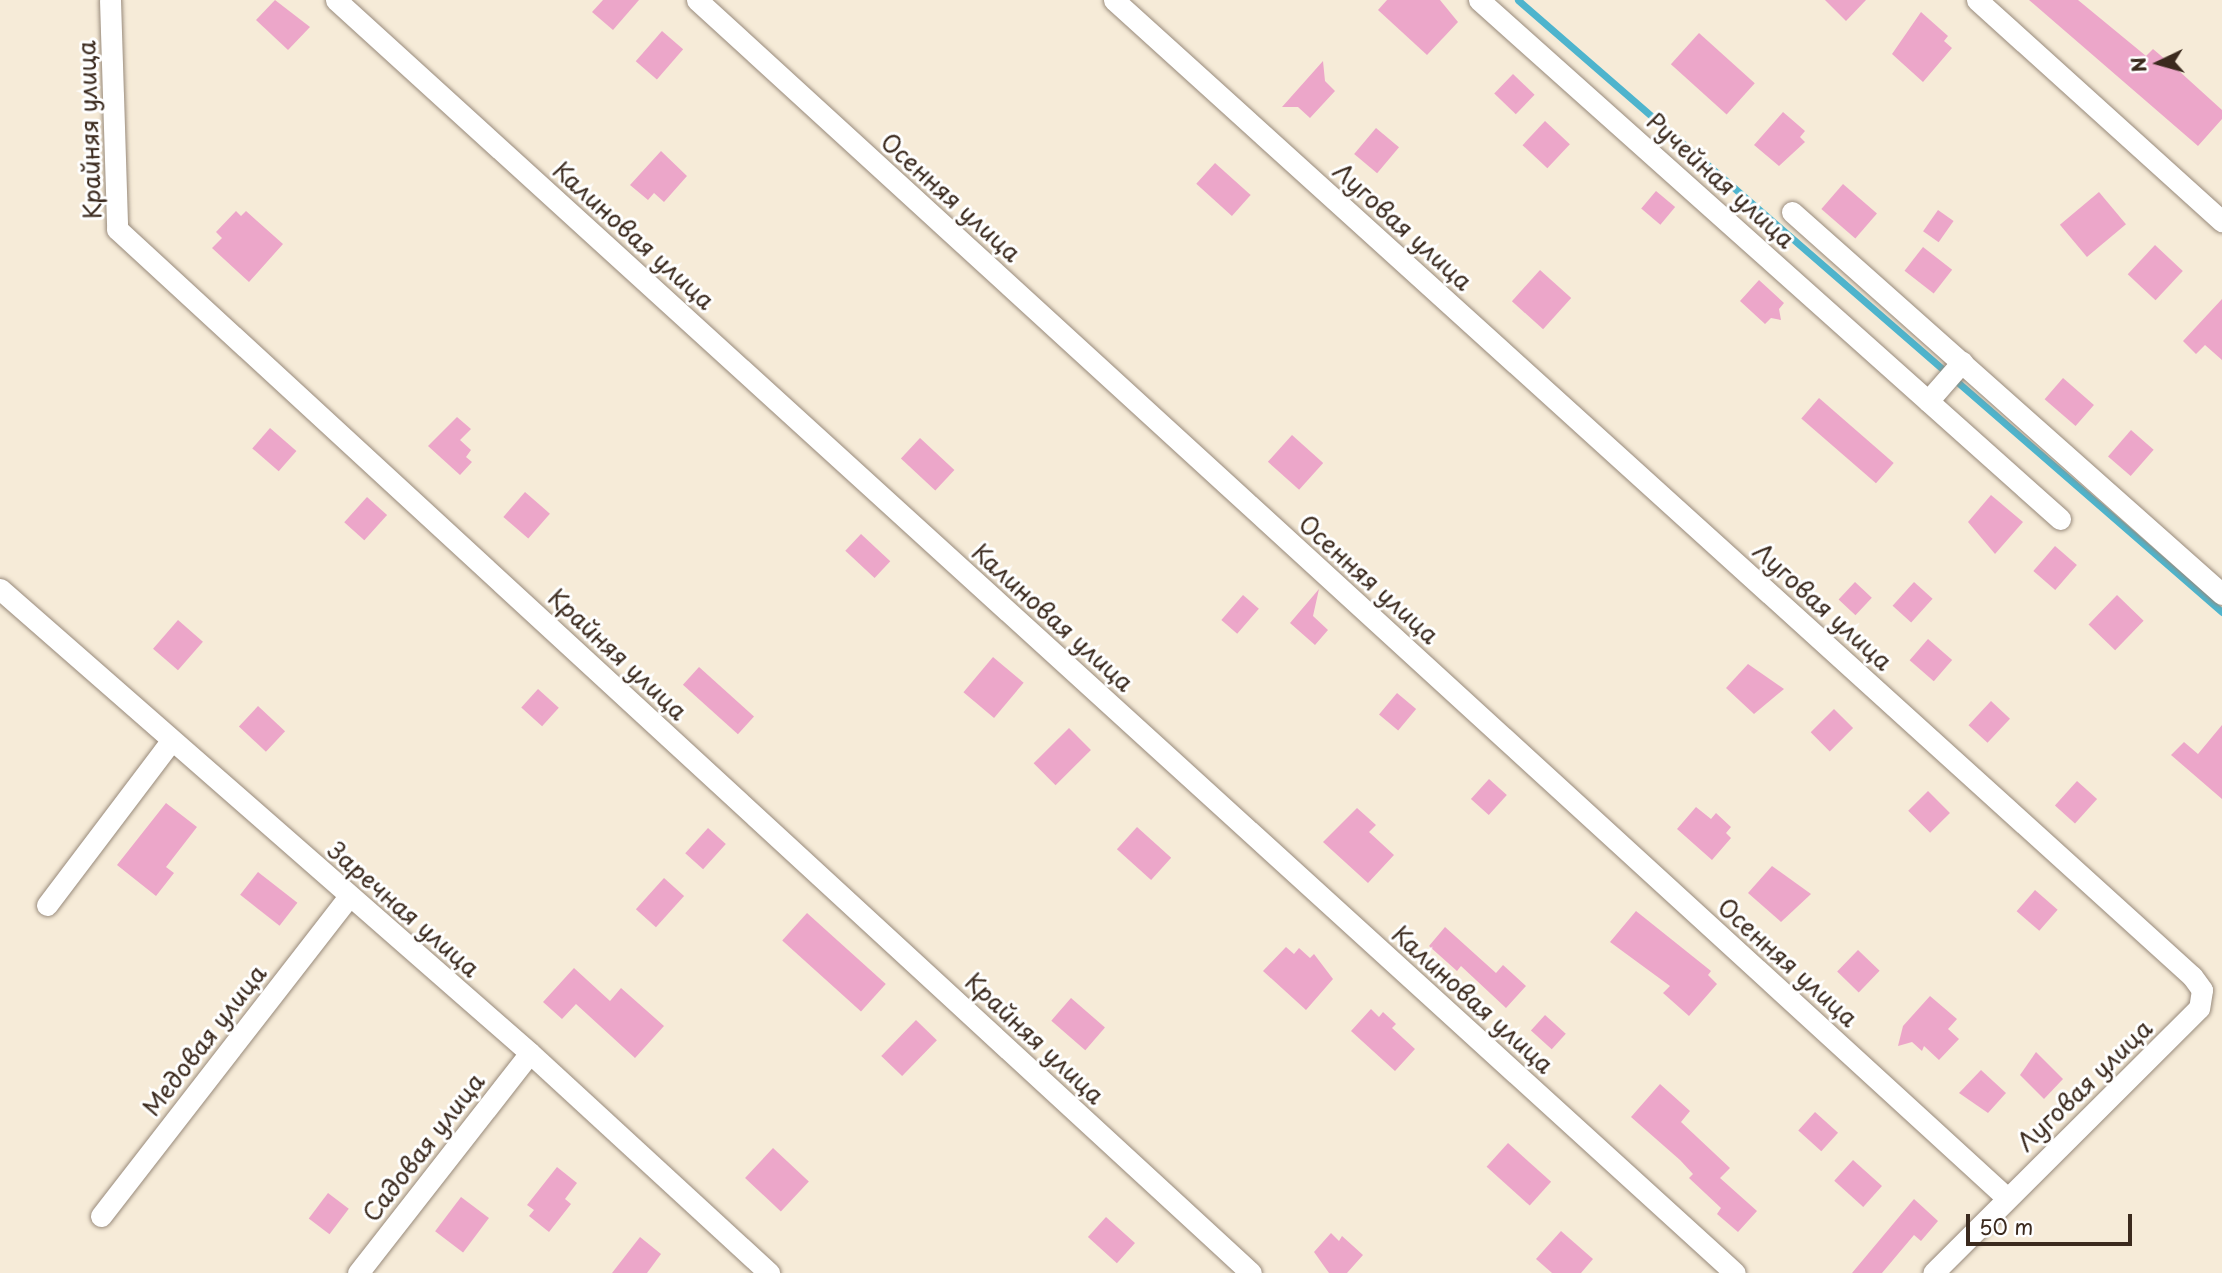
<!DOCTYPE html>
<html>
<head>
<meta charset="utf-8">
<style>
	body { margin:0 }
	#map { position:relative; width:2222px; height:1273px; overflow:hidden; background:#f6ebd8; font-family:"Playpen Sans",sans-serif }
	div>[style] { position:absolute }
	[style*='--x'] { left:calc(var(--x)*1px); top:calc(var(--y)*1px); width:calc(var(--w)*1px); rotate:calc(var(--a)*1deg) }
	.stream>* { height:7px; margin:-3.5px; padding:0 3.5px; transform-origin:3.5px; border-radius:3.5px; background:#4eb4cd }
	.building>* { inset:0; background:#eca6c9; transform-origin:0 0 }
	.roads { filter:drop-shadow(0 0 2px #988a7b) drop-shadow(0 0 2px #988a7b) }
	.minor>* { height:21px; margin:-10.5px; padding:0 10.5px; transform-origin:10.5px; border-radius:10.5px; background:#fff }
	span { translate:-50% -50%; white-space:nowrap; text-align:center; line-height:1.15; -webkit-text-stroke:6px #fff; paint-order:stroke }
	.street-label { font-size:24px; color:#3b2a1e }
	.north { position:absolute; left:2124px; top:28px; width:70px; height:70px; -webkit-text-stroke:5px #fff; paint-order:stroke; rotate:265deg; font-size:19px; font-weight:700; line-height:28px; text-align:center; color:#3b2a1e }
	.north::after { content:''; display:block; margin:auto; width:24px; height:32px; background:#3b2a1e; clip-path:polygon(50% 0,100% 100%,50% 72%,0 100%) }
	.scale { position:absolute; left:1966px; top:1214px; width:166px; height:32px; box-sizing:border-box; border:4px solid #3b2a1e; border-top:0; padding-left:9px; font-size:21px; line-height:24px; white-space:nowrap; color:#3b2a1e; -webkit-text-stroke:5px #fff; paint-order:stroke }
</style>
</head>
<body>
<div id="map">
	<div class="stream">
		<i style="--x:1518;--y:0;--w:933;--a:41"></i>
	</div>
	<div class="building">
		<i style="clip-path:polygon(275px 0,310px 27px,288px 50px,256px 20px)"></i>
		<i style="clip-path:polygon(603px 0,639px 0,613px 30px,592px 12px)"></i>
		<i style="clip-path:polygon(1387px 0,1440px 0,1458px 22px,1427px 55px,1378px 10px)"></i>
		<i style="clip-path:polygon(1825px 0,1866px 0,1846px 21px)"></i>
		<i style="clip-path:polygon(2029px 0,2078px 0,2146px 56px,2153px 49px,2179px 71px,2222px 110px,2222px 119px,2198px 146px)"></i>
		<i style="clip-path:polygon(1921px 12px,1948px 36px,1944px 41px,1952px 48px,1923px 82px,1892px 54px)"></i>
		<i style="left:662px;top:31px;width:28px;height:40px;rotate:41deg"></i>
		<i style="left:1699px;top:33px;width:75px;height:42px;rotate:42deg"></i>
		<i style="clip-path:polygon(1323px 61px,1325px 81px,1335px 91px,1310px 118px,1298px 107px,1282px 107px)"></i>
		<i style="left:1513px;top:74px;width:30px;height:27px;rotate:44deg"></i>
		<i style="clip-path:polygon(1783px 112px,1805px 131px,1800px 137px,1805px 142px,1779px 166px,1754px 145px)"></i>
		<i style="left:1545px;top:121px;width:34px;height:33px;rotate:43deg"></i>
		<i style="left:1376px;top:128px;width:30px;height:34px;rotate:40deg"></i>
		<i style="clip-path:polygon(661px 151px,687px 176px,664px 202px,654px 193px,648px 200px,630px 185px)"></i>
		<i style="left:1215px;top:163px;width:48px;height:28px;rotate:42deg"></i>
		<i style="left:1843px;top:184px;width:45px;height:33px;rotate:41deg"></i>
		<i style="left:1656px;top:191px;width:25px;height:23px;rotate:40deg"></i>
		<i style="left:2099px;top:192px;width:42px;height:51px;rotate:50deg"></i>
		<i style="left:1938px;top:210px;width:19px;height:26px;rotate:35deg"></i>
		<i style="clip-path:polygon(236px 211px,241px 216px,246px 211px,283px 244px,249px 282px,212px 248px,222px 238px,216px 232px)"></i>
		<i style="left:2155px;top:245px;width:38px;height:40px;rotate:43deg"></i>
		<i style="left:1923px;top:247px;width:37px;height:30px;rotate:38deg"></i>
		<i style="left:1540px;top:270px;width:42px;height:42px;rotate:42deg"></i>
		<i style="clip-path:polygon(1759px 280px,1784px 303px,1779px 309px,1781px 320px,1771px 318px,1765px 324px,1740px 301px)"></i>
		<i style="clip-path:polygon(2222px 299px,2222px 360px,2205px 345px,2196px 354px,2183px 341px)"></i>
		<i style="left:2063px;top:378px;width:41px;height:28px;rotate:41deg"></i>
		<i style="left:1819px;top:398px;width:99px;height:27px;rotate:41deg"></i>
		<i style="clip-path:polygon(457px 417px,471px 429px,460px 440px,471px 450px,466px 457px,472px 462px,460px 475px,428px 446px)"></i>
		<i style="left:270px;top:428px;width:35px;height:27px;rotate:41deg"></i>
		<i style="left:2131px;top:430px;width:30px;height:35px;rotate:41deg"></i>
		<i style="left:1292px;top:435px;width:42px;height:36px;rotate:42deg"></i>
		<i style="left:920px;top:438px;width:47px;height:28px;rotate:43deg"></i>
		<i style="left:525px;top:492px;width:33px;height:33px;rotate:41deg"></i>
		<i style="clip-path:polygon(1991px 495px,2023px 522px,1995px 554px,1968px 522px)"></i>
		<i style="left:367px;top:497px;width:27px;height:34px;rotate:42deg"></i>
		<i style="left:861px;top:534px;width:40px;height:23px;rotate:43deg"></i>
		<i style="left:2055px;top:546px;width:29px;height:33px;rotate:41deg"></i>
		<i style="left:1855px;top:582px;width:23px;height:24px;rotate:43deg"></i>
		<i style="left:1914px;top:582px;width:25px;height:32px;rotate:42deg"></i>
		<i style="clip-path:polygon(1319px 589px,1313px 616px,1328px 630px,1315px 645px,1290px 623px)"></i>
		<i style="left:1243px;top:595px;width:21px;height:33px;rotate:41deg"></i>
		<i style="left:2117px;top:595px;width:37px;height:41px;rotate:44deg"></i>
		<i style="left:178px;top:620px;width:33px;height:38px;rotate:41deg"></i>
		<i style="left:1928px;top:639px;width:32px;height:28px;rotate:41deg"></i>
		<i style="left:993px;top:657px;width:40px;height:46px;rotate:40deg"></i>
		<i style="clip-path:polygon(1748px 664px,1784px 689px,1754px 714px,1726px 688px)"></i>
		<i style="left:699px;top:667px;width:74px;height:24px;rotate:42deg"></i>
		<i style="left:538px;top:689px;width:28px;height:25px;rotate:42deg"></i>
		<i style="left:1397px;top:693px;width:25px;height:28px;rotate:40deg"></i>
		<i style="left:1991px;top:701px;width:26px;height:33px;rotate:43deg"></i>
		<i style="left:258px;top:706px;width:37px;height:28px;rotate:43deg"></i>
		<i style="left:1834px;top:709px;width:27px;height:33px;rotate:45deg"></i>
		<i style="clip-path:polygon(2222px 725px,2222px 799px,2171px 755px,2184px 742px,2198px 754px)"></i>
		<i style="left:1069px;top:728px;width:31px;height:50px;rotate:45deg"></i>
		<i style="left:1489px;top:779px;width:24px;height:27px;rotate:42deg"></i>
		<i style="left:2077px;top:781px;width:27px;height:33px;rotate:42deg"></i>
		<i style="left:1928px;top:791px;width:31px;height:28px;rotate:45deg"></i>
		<i style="clip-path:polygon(166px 803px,197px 827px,166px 867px,174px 873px,156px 896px,117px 865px)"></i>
		<i style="clip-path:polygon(1696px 807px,1711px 819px,1716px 813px,1731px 827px,1726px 833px,1731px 838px,1712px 860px,1677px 829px)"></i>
		<i style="clip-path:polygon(1357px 808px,1376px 825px,1369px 832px,1394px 855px,1368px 883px,1323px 842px)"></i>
		<i style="left:1137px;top:827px;width:46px;height:30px;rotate:42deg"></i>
		<i style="left:708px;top:828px;width:24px;height:34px;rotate:42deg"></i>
		<i style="clip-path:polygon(1772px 866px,1811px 894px,1781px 922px,1748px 893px)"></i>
		<i style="left:258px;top:872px;width:50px;height:29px;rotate:38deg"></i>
		<i style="left:664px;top:878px;width:27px;height:42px;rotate:42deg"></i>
		<i style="left:2035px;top:890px;width:30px;height:28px;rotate:41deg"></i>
		<i style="clip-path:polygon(1636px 911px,1711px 971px,1708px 975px,1717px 984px,1689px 1016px,1663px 993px,1670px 986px,1610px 942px)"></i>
		<i style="left:807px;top:913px;width:106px;height:37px;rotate:42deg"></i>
		<i style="clip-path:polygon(1445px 927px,1496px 973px,1503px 965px,1526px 986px,1506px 1008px,1461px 966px,1457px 971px,1429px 946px)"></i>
		<i style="clip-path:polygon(1286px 947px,1294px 954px,1299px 948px,1310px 958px,1314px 954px,1333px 979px,1306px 1010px,1263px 971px)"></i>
		<i style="left:1858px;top:950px;width:30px;height:30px;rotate:44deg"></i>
		<i style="clip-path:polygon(574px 968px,610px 1001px,621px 988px,664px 1026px,635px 1058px,576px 1004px,562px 1019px,543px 1002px)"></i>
		<i style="clip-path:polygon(1930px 996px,1957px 1019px,1948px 1029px,1959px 1039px,1939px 1060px,1924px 1046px,1922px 1051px,1912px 1042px,1898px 1046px,1903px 1026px)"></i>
		<i style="left:1071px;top:998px;width:45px;height:30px;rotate:41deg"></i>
		<i style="clip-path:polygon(1371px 1009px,1379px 1017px,1383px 1012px,1396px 1024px,1392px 1028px,1415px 1049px,1395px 1071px,1351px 1031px)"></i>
		<i style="left:1545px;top:1015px;width:28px;height:21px;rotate:42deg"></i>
		<i style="left:916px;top:1020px;width:29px;height:50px;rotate:44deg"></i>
		<i style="clip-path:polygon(2036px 1052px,2063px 1079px,2044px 1099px,2020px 1075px)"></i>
		<i style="clip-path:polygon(1981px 1070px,2006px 1093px,1988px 1113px,1959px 1093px)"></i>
		<i style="clip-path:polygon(1660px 1084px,1690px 1111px,1681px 1122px,1730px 1168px,1720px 1178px,1757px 1211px,1738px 1232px,1717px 1214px,1721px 1208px,1689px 1178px,1693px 1174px,1680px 1160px,1631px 1117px)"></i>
		<i style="left:1815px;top:1112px;width:31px;height:25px;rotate:42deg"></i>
		<i style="left:1508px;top:1143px;width:58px;height:32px;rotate:42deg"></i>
		<i style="left:773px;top:1148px;width:49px;height:41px;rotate:43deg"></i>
		<i style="left:1853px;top:1160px;width:39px;height:28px;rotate:42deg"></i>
		<i style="clip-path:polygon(557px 1167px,577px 1183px,565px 1199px,571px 1204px,549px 1232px,529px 1216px,534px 1210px,527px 1205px)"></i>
		<i style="left:328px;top:1193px;width:26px;height:32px;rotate:37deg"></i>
		<i style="left:461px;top:1197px;width:35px;height:43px;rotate:37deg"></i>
		<i style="clip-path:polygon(1914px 1199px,1938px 1221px,1921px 1241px,1914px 1235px,1882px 1273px,1852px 1273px)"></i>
		<i style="left:1106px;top:1217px;width:39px;height:27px;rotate:42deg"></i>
		<i style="clip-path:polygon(1561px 1231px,1593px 1259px,1581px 1273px,1552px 1273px,1536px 1259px)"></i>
		<i style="clip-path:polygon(1331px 1233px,1339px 1241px,1342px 1236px,1363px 1255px,1347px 1273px,1329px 1273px,1314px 1252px)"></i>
		<i style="clip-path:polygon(640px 1237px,661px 1254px,647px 1273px,612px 1273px)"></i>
	</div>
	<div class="roads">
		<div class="minor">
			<i style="--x:110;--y:0;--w:229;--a:88.2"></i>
			<i style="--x:117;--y:229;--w:1541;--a:42.63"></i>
			<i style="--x:336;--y:0;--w:1891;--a:42.3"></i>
			<i style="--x:697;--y:0;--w:1774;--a:42.44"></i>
			<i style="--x:1114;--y:0;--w:1454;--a:42.16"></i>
			<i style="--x:2192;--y:976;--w:17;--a:54"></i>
			<i style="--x:2202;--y:990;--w:18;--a:99"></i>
			<i style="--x:2199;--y:1008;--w:375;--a:135.1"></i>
			<i style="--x:1479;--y:0;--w:779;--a:41.77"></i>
			<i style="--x:1977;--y:0;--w:330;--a:42.1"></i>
			<i style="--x:1792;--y:212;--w:575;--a:41.62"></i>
			<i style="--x:1928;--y:401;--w:52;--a:-48.9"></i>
			<i style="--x:0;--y:589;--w:704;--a:41.2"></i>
			<i style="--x:530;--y:1053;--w:325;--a:42.6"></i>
			<i style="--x:47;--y:905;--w:206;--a:-52.9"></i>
			<i style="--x:101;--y:1216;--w:405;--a:-52.2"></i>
			<i style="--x:358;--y:1273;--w:279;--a:-52"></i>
		</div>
	</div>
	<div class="street-label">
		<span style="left:89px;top:130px;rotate:-92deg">Крайняя улица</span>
		<span style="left:1721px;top:180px;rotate:42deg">Ручейная улица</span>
		<span style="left:951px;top:197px;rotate:42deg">Осенняя улица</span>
		<span style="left:1403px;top:226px;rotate:42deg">Луговая улица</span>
		<span style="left:634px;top:235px;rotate:42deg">Калиновая улица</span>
		<span style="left:1369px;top:579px;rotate:42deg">Осенняя улица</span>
		<span style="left:1823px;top:606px;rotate:42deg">Луговая улица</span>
		<span style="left:1053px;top:617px;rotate:42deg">Калиновая улица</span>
		<span style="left:618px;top:654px;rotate:43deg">Крайняя улица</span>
		<span style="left:404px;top:909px;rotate:41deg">Заречная улица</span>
		<span style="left:1788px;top:962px;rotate:42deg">Осенняя улица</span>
		<span style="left:1473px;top:999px;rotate:42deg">Калиновая улица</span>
		<span style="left:1035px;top:1038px;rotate:43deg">Крайняя улица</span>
		<span style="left:204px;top:1040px;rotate:-52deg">Медовая улица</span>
		<span style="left:2084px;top:1085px;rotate:-44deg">Луговая улица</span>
		<span style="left:423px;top:1147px;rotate:-52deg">Садовая улица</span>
	</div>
	<div class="north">N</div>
	<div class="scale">50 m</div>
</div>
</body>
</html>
